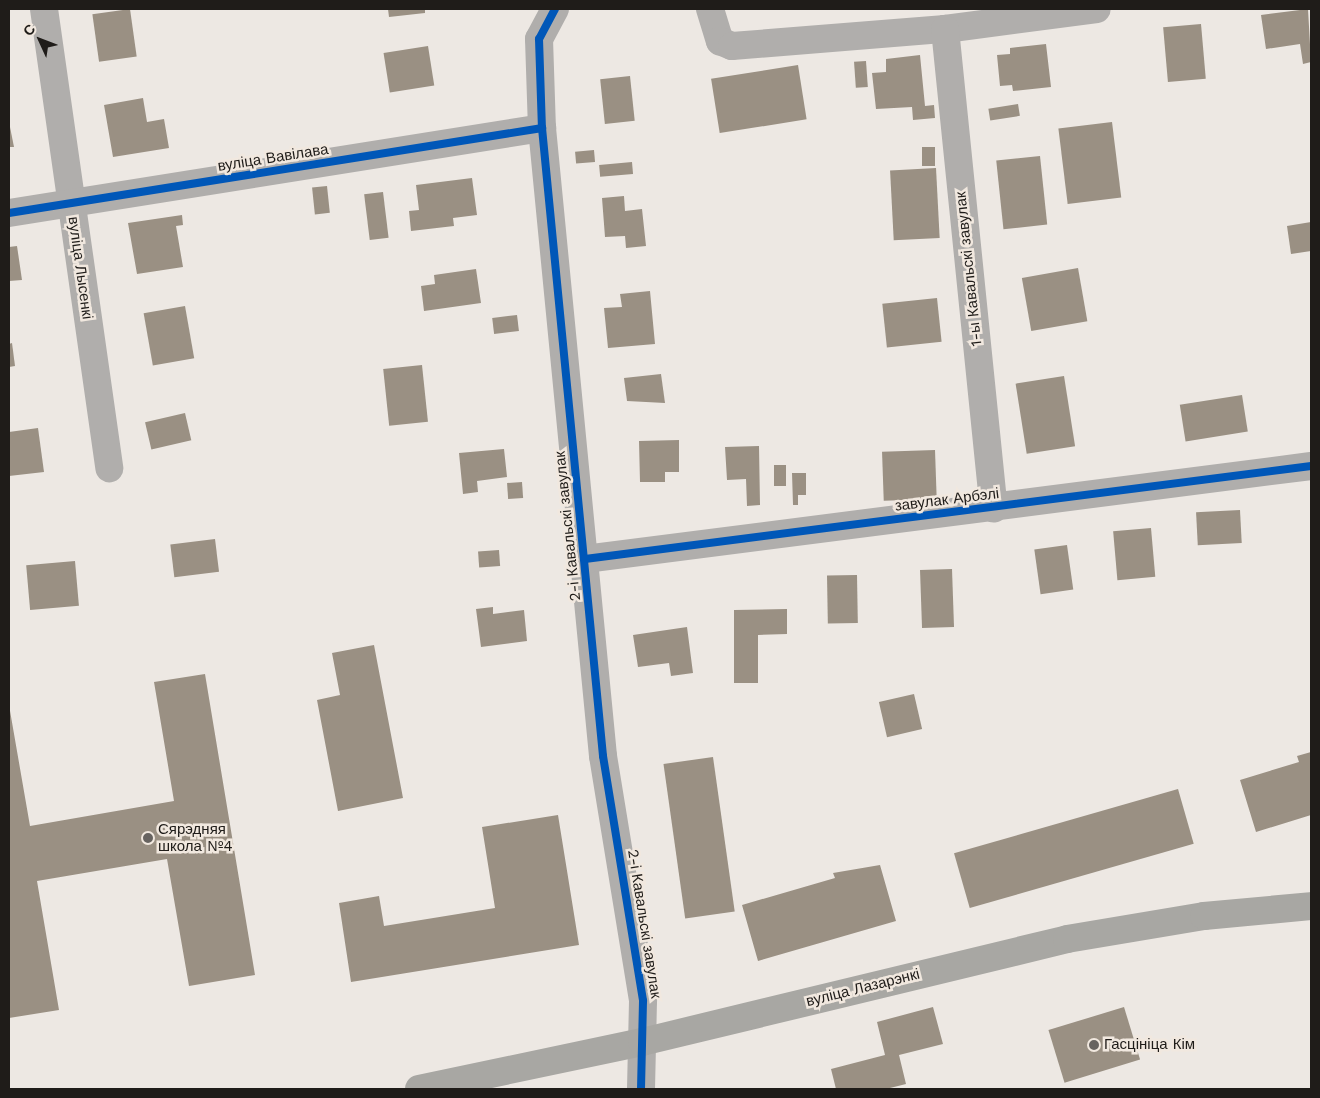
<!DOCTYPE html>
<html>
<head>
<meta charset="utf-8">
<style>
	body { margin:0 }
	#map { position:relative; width:1320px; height:1098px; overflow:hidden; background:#ede8e3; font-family:"Work Sans",sans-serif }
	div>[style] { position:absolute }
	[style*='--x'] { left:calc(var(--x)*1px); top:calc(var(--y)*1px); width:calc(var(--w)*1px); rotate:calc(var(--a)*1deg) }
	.building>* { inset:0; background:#9a9083; transform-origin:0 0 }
	.minor>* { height:28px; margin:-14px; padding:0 14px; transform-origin:14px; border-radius:14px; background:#b0aeac }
	.major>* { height:28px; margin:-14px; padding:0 14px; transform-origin:14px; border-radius:14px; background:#a8a7a3 }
	.cycleway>* { height:8px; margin:-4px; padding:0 4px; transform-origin:4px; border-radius:4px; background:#0057b8 }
	.dots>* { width:14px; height:14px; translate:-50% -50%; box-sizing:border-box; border:2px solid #f1e8df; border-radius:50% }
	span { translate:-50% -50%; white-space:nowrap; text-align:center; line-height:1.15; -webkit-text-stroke:5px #f1e8df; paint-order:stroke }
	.street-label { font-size:15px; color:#1f1c19 }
	.poi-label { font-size:15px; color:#1f1c19 }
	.left { translate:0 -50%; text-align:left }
	.frame { position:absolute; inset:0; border:10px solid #1f1c19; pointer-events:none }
	.north { position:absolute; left:15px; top:15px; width:50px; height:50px; -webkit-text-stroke:4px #f1e8df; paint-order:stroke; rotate:313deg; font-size:14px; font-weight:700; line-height:20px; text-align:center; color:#1f1c19 }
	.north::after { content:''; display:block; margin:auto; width:18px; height:22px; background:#1f1c19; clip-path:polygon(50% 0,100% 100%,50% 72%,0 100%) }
</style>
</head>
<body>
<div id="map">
	<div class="building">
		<i style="left:130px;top:9px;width:48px;height:38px;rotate:82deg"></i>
		<i style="clip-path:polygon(388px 9px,425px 9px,425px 13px,389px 17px)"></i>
		<i style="clip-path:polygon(1308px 9px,1311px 62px,1303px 64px,1300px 44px,1266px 49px,1261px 15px)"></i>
		<i style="left:1201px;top:24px;width:55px;height:38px;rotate:85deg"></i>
		<i style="clip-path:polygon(1046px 44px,1051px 87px,1013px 91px,1012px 85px,1000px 86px,997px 55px,1010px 54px,1010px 48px)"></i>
		<i style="left:428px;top:46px;width:40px;height:45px;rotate:81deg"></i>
		<i style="clip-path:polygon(920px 55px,925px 106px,934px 105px,935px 118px,913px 120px,912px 107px,876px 109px,872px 73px,886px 72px,886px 59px)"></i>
		<i style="left:866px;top:61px;width:26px;height:12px;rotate:86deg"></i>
		<i style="left:798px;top:65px;width:55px;height:88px;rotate:81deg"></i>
		<i style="left:630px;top:76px;width:45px;height:30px;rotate:84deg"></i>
		<i style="clip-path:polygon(143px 98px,147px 122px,164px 119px,169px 148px,113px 157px,104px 105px)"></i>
		<i style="left:1018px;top:104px;width:12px;height:30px;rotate:81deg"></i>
		<i style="clip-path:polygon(9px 122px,14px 147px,9px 147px)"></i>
		<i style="left:1112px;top:122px;width:76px;height:54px;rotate:83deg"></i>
		<i style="left:922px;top:147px;width:13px;height:19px"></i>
		<i style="left:594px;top:150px;width:12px;height:19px;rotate:85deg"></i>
		<i style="left:1040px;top:156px;width:69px;height:44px;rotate:84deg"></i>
		<i style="left:632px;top:162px;width:12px;height:33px;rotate:85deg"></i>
		<i style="left:936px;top:168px;width:70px;height:46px;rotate:87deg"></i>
		<i style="clip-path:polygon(472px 178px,477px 215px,453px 218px,454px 226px,411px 231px,409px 211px,419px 210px,416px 185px)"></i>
		<i style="left:327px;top:186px;width:27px;height:15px;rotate:84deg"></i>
		<i style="left:383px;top:192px;width:46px;height:19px;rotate:83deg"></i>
		<i style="clip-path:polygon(624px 196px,625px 211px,642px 209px,646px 246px,626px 248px,625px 236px,605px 237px,602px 198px)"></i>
		<i style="clip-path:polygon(182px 215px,183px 225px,176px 226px,183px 267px,137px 274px,128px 223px)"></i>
		<i style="clip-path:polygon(1311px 222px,1311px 251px,1291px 254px,1287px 226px)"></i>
		<i style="clip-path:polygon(17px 246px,22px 280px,9px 281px,9px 247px)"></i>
		<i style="left:1078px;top:268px;width:54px;height:57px;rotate:80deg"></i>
		<i style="clip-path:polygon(476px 269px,481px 303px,424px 311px,421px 286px,435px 284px,434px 275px)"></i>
		<i style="clip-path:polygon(650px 291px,655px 344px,608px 348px,604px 308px,622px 307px,620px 294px)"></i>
		<i style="left:937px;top:298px;width:44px;height:55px;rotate:84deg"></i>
		<i style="left:185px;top:306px;width:53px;height:42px;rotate:80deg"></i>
		<i style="left:517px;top:315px;width:16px;height:25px;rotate:83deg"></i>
		<i style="clip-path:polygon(12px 343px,15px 366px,9px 367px,9px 344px)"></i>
		<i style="left:422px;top:365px;width:57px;height:39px;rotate:84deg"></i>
		<i style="clip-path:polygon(661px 374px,665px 403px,627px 401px,624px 378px)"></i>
		<i style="left:1064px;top:376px;width:71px;height:49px;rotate:81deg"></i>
		<i style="left:1242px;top:395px;width:37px;height:63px;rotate:81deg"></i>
		<i style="left:185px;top:413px;width:28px;height:41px;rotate:77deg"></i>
		<i style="clip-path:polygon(38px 428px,44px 472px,9px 476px,9px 432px)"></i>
		<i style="clip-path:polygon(679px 440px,679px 472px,665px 472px,665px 482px,640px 482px,639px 441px)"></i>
		<i style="clip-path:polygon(759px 446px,760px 505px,747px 506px,746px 479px,727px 480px,725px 447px)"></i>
		<i style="clip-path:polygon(504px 449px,507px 477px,477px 481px,478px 492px,463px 494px,459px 453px)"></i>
		<i style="left:935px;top:450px;width:49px;height:53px;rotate:88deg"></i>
		<i style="left:774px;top:465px;width:12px;height:21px"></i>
		<i style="clip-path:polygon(792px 473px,806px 473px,806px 495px,798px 495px,798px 505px,793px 505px)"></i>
		<i style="left:522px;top:482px;width:16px;height:15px;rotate:86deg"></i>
		<i style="left:1240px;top:510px;width:33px;height:44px;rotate:87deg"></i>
		<i style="left:1151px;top:528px;width:49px;height:38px;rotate:85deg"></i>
		<i style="left:215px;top:539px;width:33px;height:45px;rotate:83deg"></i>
		<i style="left:1067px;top:545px;width:45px;height:33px;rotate:82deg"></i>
		<i style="left:499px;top:550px;width:16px;height:21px;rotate:86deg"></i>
		<i style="left:75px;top:561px;width:45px;height:49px;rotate:85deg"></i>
		<i style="left:952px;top:569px;width:58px;height:32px;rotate:88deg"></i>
		<i style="left:857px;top:575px;width:48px;height:30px;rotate:89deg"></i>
		<i style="clip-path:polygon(493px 607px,493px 614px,524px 610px,527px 641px,481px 647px,476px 609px)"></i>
		<i style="clip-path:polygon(787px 609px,787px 634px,758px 635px,758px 683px,734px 683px,734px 610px)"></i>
		<i style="clip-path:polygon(687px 627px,693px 673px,671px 676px,669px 663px,638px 667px,633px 635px)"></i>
		<i style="clip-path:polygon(374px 645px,403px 798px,338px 811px,317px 700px,340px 695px,332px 653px)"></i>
		<i style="clip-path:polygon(205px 674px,255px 975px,189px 986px,167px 859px,37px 881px,59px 1010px,9px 1018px,9px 705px,30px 826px,174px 801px,154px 682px)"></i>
		<i style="left:914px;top:694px;width:36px;height:36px;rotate:77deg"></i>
		<i style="clip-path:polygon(1311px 752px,1311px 815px,1256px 832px,1240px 780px,1299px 762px,1297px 756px)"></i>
		<i style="left:713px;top:757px;width:156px;height:50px;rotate:82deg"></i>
		<i style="left:1178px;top:789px;width:57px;height:233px;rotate:74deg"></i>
		<i style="clip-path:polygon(558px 815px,579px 945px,351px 982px,339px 903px,379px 896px,384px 926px,495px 908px,482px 827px)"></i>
		<i style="clip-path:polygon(880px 865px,896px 921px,758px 961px,742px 905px,835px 878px,833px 873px)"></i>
		<i style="clip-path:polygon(933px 1007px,943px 1044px,899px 1055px,906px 1084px,886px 1089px,836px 1089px,831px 1069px,885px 1055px,877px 1022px)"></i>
		<i style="left:1124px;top:1007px;width:55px;height:79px;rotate:73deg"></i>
	</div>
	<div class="minor">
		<i style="--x:44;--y:9;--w:464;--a:81.9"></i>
		<i style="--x:555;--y:9;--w:34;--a:118"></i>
		<i style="--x:539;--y:39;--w:89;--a:88.1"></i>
		<i style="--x:542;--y:128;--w:631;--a:84.45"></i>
		<i style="--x:603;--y:756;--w:248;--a:80.7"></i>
		<i style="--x:643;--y:1001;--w:88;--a:91.3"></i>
		<i style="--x:710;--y:9;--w:34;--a:73"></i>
		<i style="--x:720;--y:41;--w:13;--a:23"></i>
		<i style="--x:732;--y:46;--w:214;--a:-4.6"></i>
		<i style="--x:945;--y:29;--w:153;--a:-7.5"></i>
		<i style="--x:945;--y:29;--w:482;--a:84.2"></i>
		<i style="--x:9;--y:213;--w:540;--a:-9.06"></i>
		<i style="--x:585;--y:559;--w:732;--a:-7.3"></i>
	</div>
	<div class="major">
		<i style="--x:419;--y:1089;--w:228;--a:-11.9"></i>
		<i style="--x:642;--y:1042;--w:437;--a:-13.6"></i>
		<i style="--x:1067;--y:939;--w:139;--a:-9.5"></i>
		<i style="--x:1204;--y:916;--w:107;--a:-5.3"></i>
	</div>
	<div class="cycleway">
		<i style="--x:555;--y:9;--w:34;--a:118"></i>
		<i style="--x:539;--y:39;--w:89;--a:88.1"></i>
		<i style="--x:542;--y:128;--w:631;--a:84.45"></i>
		<i style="--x:603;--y:756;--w:248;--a:80.7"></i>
		<i style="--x:643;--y:1001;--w:88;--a:91.3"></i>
		<i style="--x:9;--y:213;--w:540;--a:-9.06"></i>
		<i style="--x:585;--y:559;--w:732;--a:-7.3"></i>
	</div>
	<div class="dots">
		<i style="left:148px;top:838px;background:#676360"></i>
		<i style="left:1094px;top:1045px;background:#676360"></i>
	</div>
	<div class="street-label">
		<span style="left:273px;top:158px;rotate:-9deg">вуліца Вавілава</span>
		<span style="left:80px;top:268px;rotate:82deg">вуліца Лысенкі</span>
		<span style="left:969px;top:269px;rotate:-96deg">1-ы Кавальскі завулак</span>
		<span style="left:947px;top:500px;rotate:-7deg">завулак Арбэлі</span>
		<span style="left:568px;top:526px;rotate:-96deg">2-і Кавальскі завулак</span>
		<span style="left:644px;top:924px;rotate:81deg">2-і Кавальскі завулак</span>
		<span style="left:863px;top:988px;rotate:-14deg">вуліца Лазарэнкі</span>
	</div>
	<div class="poi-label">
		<span class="left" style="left:158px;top:838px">Сярэдняя<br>школа №4</span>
		<span class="left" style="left:1104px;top:1045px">Гасцініца Кім</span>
	</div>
	<div class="frame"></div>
	<div class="north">С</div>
</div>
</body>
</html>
